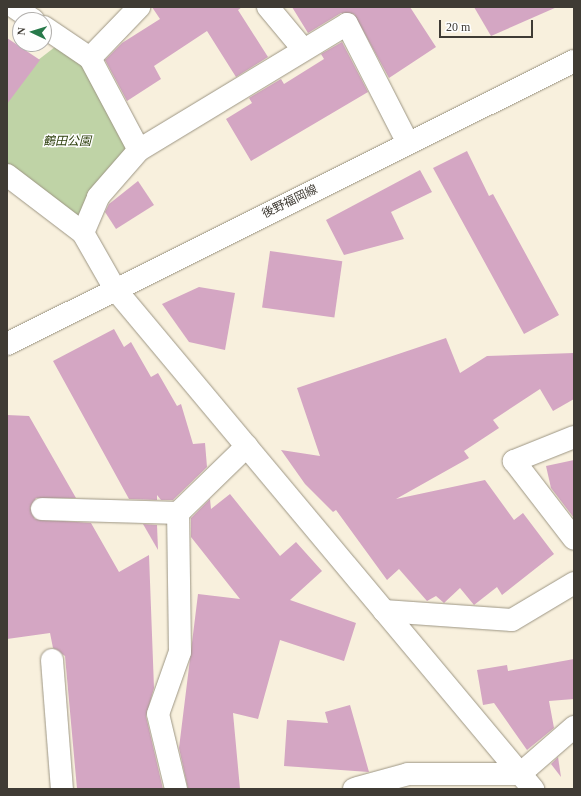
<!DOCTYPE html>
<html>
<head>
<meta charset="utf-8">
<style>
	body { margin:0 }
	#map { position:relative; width:581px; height:796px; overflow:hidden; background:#f8f0dd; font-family:"Times New Roman","Noto Sans JP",serif }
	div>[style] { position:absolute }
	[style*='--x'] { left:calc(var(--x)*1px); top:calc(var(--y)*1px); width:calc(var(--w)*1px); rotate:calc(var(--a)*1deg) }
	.green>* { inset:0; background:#bfd3a6 }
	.building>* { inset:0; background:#d4a6c3; transform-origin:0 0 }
	.roads { filter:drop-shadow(0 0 1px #9d9684) drop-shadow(0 0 1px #9d9684) }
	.minor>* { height:22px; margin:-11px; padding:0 11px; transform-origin:11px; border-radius:11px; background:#fff }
	.secondary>* { height:22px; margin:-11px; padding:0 11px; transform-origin:11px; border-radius:11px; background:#fff }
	span { translate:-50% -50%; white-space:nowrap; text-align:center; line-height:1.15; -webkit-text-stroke:3px #fefefe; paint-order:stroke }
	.park-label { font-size:12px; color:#2d3f0c; font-style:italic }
	.street-label { font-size:12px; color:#3f3b34 }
	.frame { position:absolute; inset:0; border:8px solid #3f3b34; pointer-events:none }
	.north { position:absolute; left:12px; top:12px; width:40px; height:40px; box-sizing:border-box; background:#fefefe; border:1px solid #b2b0ad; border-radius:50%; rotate:274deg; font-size:11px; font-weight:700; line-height:16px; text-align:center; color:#3f3b34 }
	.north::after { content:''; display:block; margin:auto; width:14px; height:18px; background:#27794a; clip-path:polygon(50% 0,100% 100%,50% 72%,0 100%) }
	.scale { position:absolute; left:439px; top:20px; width:94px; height:18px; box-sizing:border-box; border:2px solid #3f3b34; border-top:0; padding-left:5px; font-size:12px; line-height:14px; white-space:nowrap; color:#3f3b34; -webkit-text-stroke:3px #fefefe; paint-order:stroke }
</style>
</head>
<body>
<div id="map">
	<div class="green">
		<i style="clip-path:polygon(64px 40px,90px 58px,139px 150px,83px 233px,7px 172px,7px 84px)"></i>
	</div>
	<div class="building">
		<i style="clip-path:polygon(152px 7px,242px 7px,238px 10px,268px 57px,236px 77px,207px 31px,154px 66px,161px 79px,127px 101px,105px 60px,122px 43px,160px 19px)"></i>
		<i style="clip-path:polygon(292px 7px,410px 7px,436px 47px,389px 78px,354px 14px,341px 13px,308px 33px)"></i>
		<i style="clip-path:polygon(474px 7px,557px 7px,491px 36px)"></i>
		<i style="clip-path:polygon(7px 38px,40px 60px,7px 104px)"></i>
		<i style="clip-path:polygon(342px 42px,368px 92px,251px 161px,226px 119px,252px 103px,249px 98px,281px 79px,284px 84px,324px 59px,321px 54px)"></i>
		<i style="clip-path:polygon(467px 151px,489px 196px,493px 194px,559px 315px,524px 334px,433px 168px)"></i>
		<i style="clip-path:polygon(420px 170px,432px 192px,391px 212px,404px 239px,344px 255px,326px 220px)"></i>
		<i style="clip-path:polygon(138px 181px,154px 205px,116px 229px,105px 212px,109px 204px)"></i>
		<i style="left:270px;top:251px;width:73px;height:57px;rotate:8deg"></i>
		<i style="clip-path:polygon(199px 287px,235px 293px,225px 350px,189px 342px,162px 304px)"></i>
		<i style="clip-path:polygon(114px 329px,124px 347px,131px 342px,151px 377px,158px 373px,177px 406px,181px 404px,193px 444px,205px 443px,207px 467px,173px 500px,161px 500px,157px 495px,157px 500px,129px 499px,53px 361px)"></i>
		<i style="clip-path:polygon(446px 338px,460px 373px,487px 356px,574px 353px,574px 399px,553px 411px,540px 389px,493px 420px,499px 428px,464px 451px,469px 458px,396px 499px,485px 480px,514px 520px,523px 513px,554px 554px,502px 595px,497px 587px,474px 605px,460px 588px,444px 603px,436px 596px,427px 601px,399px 569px,387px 580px,336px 510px,333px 512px,305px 484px,281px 450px,320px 456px,297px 388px)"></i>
		<i style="clip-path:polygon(7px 415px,29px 416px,76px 498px,36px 498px,30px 508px,35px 519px,91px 523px,119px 572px,149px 555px,154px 688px,146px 716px,163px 789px,77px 789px,65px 656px,53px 648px,50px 633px,7px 639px)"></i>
		<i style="clip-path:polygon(574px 460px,574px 518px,551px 488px,546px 466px)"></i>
		<i style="clip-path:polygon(230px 494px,280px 556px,296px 542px,322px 571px,290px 600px,356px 623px,344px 661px,280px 640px,258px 719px,233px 713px,240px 789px,188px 789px,179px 748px,198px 594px,240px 599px,191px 537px,191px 518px,210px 499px,211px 509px)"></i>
		<i style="clip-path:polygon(143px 524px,157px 525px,158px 550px)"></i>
		<i style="clip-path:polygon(574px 659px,574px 699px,549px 701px,554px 728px,527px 750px,494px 703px,483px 705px,477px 670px,507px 665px,508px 671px)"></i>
		<i style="clip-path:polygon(350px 705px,369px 772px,284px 766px,287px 720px,328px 723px,325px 712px)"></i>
		<i style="clip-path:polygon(558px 757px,561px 777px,551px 764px)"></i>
	</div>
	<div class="roads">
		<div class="minor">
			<i style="--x:14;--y:7;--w:23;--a:34"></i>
			<i style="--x:268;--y:7;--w:55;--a:50.2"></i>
			<i style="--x:44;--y:27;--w:55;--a:34"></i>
			<i style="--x:90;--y:58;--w:104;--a:62"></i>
			<i style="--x:90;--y:58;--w:71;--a:-46.1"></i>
			<i style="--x:7;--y:175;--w:96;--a:37.3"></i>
			<i style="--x:83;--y:233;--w:64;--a:60.3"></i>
			<i style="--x:115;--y:289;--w:652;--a:50.1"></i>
			<i style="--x:83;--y:233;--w:39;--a:-67"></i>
			<i style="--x:98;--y:197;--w:62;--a:-48.9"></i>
			<i style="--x:139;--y:150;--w:243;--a:-31.2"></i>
			<i style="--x:347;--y:24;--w:134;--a:62.9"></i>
			<i style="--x:574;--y:437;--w:65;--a:158.2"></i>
			<i style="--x:514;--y:461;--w:98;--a:52.4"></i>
			<i style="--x:42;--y:509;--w:136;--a:1.7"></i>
			<i style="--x:384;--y:611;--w:128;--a:4"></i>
			<i style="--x:512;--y:620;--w:72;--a:-30.8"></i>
			<i style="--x:52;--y:660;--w:129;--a:85.6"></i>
			<i style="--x:176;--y:789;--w:77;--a:-103.5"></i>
			<i style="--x:158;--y:714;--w:66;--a:-70.5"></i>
			<i style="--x:180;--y:652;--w:139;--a:-90.8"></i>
			<i style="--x:178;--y:513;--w:96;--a:-44.2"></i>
			<i style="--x:354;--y:789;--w:56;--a:-15.5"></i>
			<i style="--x:408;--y:774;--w:112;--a:0"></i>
			<i style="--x:520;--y:774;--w:72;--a:-41"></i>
		</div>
		<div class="secondary">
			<i style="--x:7;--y:344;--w:634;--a:-26.52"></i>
		</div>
	</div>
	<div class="park-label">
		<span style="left:67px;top:142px">鶴田公園</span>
	</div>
	<div class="street-label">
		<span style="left:290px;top:202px;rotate:-26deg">後野福岡線</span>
	</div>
	<div class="frame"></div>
	<div class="north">N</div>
	<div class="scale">20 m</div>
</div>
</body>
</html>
